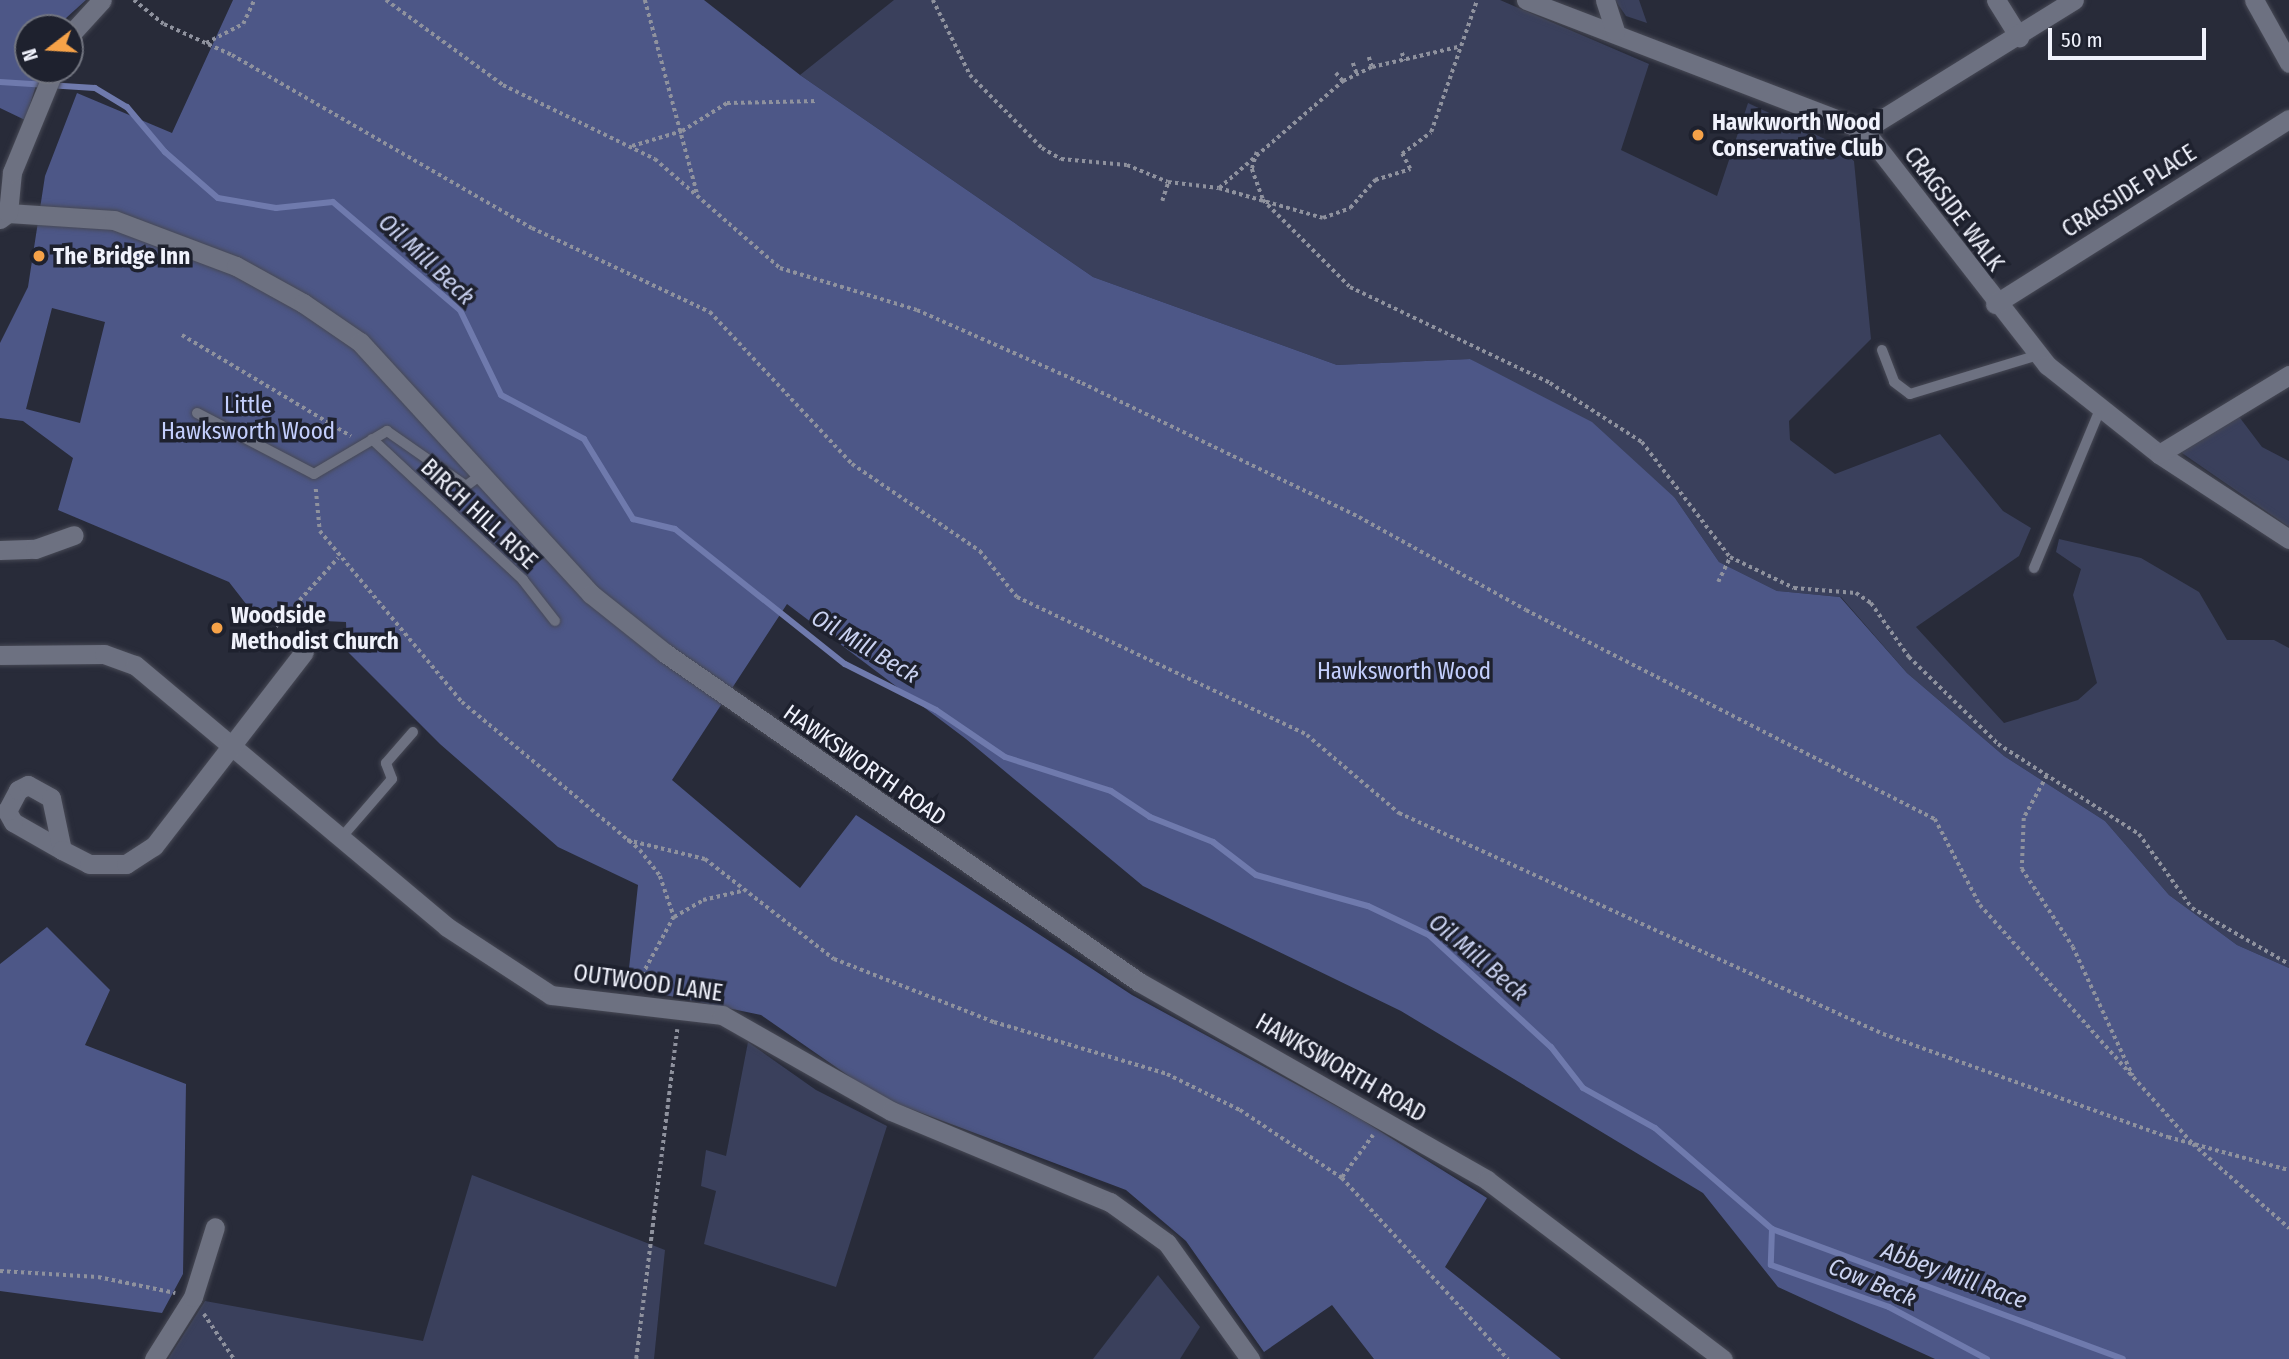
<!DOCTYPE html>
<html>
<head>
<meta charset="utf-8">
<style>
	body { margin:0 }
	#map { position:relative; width:2289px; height:1359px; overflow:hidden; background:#282b39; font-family:"Fira Sans Condensed",sans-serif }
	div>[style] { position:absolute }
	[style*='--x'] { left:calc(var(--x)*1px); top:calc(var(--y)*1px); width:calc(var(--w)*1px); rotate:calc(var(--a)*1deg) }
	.green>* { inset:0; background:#3a405c }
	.forest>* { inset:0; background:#4d5787 }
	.stream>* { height:6px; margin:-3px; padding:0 3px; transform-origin:3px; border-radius:3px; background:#6f7aad }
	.path>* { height:3.5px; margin-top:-1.75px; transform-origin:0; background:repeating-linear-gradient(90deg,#8f929e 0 3.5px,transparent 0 7px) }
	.roads { filter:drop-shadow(0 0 2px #474955) drop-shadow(0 0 2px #474955) }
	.service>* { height:10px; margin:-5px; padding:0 5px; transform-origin:5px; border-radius:5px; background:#6d7181 }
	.minor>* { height:19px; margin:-9.5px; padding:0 9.5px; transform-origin:9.5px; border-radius:9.5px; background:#6d7181 }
	.dots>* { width:19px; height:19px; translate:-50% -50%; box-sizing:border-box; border:4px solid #1e212e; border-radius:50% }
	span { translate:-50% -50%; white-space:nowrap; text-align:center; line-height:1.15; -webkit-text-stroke:7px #1e212e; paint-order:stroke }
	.poi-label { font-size:23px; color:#f0f2fc; font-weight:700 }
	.left { translate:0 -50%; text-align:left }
	.street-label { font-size:23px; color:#f0f2fc }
	.park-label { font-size:23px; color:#c4cffd }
	.water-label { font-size:24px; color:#cad2f1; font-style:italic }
	.north { position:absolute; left:14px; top:14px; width:70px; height:70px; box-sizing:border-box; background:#1e212e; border:2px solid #727580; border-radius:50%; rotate:253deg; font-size:19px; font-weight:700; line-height:28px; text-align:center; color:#f0f2fc }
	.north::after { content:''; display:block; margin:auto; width:24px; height:32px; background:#f6a248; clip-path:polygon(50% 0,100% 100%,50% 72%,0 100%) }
	.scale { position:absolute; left:2048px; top:28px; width:158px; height:32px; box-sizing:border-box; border:4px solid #f0f2fc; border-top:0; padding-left:9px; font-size:21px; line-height:24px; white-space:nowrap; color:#f0f2fc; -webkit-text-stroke:5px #1e212e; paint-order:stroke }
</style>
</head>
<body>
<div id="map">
	<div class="green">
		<i style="clip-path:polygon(894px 0,1500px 0,1649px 64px,1621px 150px,1717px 196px,1748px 103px,1827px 140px,1854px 161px,1871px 339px,1789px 421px,1790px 440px,1835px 474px,1940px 434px,2003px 511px,2031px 528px,2019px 556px,1916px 627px,2004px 723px,2078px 700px,2097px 683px,2073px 595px,2081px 569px,2056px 552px,2059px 539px,2141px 558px,2199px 592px,2227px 640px,2274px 640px,2289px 648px,2289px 968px,2237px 945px,2169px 895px,2105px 821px,2004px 756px,1907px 673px,1841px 597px,1777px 591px,1719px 562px,1675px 498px,1470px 359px,1337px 365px,1093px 277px,800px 75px)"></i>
		<i style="clip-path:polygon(1615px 0,1639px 0,1647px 23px,1626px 16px)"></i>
		<i style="clip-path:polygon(2237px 414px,2262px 447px,2289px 461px,2289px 527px,2182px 453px,2183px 446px)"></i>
		<i style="clip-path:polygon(748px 1042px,816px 1090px,887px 1126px,836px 1287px,704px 1244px,716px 1191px,701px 1186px,706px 1150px,726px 1156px)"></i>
		<i style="clip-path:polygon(472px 1175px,665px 1250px,654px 1359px,168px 1359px,205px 1301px,423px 1341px)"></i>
		<i style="clip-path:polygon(1158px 1275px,1200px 1327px,1180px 1359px,1093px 1359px)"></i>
	</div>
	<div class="forest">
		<i style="clip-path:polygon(0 0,86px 0,55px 28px,28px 28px,28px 70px,41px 70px,25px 120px,0 108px)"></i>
		<i style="clip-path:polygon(evenodd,233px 0,704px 0,800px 75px,1093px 277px,1337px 365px,1470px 359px,1592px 422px,1675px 498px,1719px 562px,1777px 591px,1840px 597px,1907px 673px,2004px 756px,2105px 821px,2169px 895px,2237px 945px,2289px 968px,2289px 1359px,1935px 1359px,1778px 1287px,1703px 1193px,1401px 1011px,1143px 886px,966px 739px,787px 604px,672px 780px,800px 888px,856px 815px,1132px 995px,1362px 1120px,1487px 1198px,1445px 1267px,1561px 1359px,1374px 1359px,1332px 1305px,1264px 1352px,1186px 1241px,1126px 1190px,879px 1097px,761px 1015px,627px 987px,638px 885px,558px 847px,440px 744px,347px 651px,346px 622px,257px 618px,229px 582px,58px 510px,73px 458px,23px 421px,0 418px,0 343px,28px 287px,45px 176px,77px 93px,172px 133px,233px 0,52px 308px,105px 322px,80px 423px,26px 409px,52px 308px)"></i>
		<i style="clip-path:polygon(47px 927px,110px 990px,85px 1045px,186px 1084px,183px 1274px,162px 1313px,0 1291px,0 964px)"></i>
	</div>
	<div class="stream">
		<i style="--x:0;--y:82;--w:95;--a:3.6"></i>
		<i style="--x:95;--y:88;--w:37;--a:31"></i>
		<i style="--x:127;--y:107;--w:59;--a:49.8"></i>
		<i style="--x:165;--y:152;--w:70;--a:41"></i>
		<i style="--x:218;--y:198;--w:59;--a:9.8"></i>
		<i style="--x:276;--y:208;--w:57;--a:-6"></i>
		<i style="--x:333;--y:202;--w:167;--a:40.4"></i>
		<i style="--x:460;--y:310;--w:94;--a:64.2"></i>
		<i style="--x:501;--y:395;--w:94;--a:27.9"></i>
		<i style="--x:584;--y:439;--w:94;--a:58.5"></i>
		<i style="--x:633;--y:519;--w:43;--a:13.4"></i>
		<i style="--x:675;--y:529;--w:217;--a:38.5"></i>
		<i style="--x:845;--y:664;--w:102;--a:26.8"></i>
		<i style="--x:936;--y:710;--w:83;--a:34.3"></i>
		<i style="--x:1005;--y:757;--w:111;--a:17.8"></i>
		<i style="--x:1111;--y:791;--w:47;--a:33.7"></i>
		<i style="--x:1150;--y:817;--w:68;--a:21.6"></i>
		<i style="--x:1213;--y:842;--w:54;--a:37.5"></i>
		<i style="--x:1256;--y:875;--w:116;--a:15.5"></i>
		<i style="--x:1368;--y:906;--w:68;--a:25.4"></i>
		<i style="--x:1429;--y:935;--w:166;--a:42.6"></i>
		<i style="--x:1551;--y:1047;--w:52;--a:52"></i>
		<i style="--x:1583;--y:1088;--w:82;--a:29.1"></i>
		<i style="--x:1655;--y:1128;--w:155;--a:40.8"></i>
		<i style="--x:1772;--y:1229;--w:374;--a:20.3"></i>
		<i style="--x:1772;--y:1229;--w:36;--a:92"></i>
		<i style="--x:1771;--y:1265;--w:125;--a:19.6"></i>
		<i style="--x:1889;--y:1307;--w:111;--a:28"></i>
	</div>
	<div class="path">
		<i style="--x:134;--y:0;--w:38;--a:39"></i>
		<i style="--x:164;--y:24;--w:75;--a:24.5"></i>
		<i style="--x:232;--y:55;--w:346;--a:30"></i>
		<i style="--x:532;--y:228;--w:197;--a:25.3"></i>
		<i style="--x:710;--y:312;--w:208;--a:46.9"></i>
		<i style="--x:852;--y:464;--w:155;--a:34.2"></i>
		<i style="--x:980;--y:551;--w:59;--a:51.2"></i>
		<i style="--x:1017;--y:597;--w:321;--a:25.4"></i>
		<i style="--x:1307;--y:735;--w:121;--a:40.3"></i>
		<i style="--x:1399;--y:813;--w:532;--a:24.54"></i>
		<i style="--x:1883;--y:1034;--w:303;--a:19.9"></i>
		<i style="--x:2168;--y:1137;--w:125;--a:15.3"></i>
		<i style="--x:386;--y:0;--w:145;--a:36"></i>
		<i style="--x:503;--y:85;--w:169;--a:26"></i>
		<i style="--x:655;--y:159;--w:166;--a:41.1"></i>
		<i style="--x:780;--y:268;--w:143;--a:17"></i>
		<i style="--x:917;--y:310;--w:180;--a:23.9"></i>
		<i style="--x:1082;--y:383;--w:308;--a:25.8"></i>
		<i style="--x:1359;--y:517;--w:191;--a:29.1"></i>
		<i style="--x:1526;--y:610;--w:459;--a:27.1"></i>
		<i style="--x:1935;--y:819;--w:97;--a:62.4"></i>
		<i style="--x:1980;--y:905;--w:320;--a:48.3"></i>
		<i style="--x:2193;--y:1144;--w:128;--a:41.2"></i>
		<i style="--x:645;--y:0;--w:200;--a:74.9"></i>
		<i style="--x:933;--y:0;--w:84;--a:63.7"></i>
		<i style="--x:970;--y:75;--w:103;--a:45.4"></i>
		<i style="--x:1042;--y:148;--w:22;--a:30"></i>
		<i style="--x:1061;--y:159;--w:66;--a:5.2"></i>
		<i style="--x:1127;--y:165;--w:44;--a:22.5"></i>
		<i style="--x:1168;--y:182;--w:51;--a:6.7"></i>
		<i style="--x:1219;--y:188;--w:108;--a:16.1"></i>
		<i style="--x:1323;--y:218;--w:29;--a:-20"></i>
		<i style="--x:1350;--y:208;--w:38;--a:-48"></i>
		<i style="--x:1375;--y:180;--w:37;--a:-17"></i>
		<i style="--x:1410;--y:169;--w:17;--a:-118"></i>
		<i style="--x:1402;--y:154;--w:36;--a:-37"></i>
		<i style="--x:1431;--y:132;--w:140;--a:-70.8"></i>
		<i style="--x:206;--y:43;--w:42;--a:-27.2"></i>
		<i style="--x:243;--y:24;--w:26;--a:-65"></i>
		<i style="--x:1402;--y:53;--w:8;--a:67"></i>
		<i style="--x:1369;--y:57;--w:10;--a:73"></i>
		<i style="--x:1353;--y:63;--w:12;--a:70"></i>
		<i style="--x:1336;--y:73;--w:11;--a:49"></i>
		<i style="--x:632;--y:146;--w:52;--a:-16.7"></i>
		<i style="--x:682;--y:131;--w:53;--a:-31.9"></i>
		<i style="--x:727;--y:103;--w:91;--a:-1.3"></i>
		<i style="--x:1257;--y:152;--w:18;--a:106"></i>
		<i style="--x:1252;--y:169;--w:33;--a:70"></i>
		<i style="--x:1263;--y:200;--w:123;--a:45"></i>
		<i style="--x:1350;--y:287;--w:222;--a:25.6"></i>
		<i style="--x:1550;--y:383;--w:109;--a:32.7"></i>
		<i style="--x:1642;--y:442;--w:145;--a:52.6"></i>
		<i style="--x:1730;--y:557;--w:71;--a:25.8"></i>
		<i style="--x:1794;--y:588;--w:62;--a:4.6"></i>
		<i style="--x:1856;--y:593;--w:18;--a:34"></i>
		<i style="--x:1871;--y:603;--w:66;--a:54.9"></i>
		<i style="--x:1909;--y:657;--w:124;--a:44.3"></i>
		<i style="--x:1998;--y:744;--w:167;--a:32.6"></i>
		<i style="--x:2139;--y:834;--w:91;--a:54.4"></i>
		<i style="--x:2192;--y:908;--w:112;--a:30"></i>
		<i style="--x:1219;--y:188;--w:164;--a:-40.8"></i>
		<i style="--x:1343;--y:81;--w:32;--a:-26"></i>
		<i style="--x:1372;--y:67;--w:88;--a:-13.1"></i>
		<i style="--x:1162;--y:201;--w:20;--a:-72"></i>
		<i style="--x:182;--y:335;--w:197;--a:30.9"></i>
		<i style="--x:316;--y:489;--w:42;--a:84.6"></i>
		<i style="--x:320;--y:531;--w:222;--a:50.3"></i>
		<i style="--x:462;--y:702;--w:231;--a:39.7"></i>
		<i style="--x:640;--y:850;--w:33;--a:52"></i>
		<i style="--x:660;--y:876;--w:43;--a:71.1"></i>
		<i style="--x:674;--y:917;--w:77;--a:118.6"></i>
		<i style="--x:1718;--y:582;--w:28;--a:-64"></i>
		<i style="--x:257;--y:647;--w:120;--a:-47.7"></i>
		<i style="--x:2047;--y:776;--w:48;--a:118.7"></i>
		<i style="--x:2024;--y:818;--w:51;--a:92.2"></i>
		<i style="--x:2022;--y:869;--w:93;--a:56.8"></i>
		<i style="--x:2073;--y:947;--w:142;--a:65.1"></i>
		<i style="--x:627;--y:840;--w:80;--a:13.7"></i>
		<i style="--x:705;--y:859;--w:163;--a:37.8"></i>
		<i style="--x:834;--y:959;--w:172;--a:21.5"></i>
		<i style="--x:994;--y:1022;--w:181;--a:16.7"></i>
		<i style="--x:1167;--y:1074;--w:81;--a:26.3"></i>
		<i style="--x:1240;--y:1110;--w:123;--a:33.7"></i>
		<i style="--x:1342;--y:1178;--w:246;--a:47.5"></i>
		<i style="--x:674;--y:917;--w:34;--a:-30"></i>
		<i style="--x:703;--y:900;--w:44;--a:-13.1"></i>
		<i style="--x:1342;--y:1177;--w:52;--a:-53.6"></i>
		<i style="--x:0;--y:1271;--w:98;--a:3.5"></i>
		<i style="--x:98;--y:1277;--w:79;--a:11.7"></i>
		<i style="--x:204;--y:1314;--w:54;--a:56.3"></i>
		<i style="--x:636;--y:1359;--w:332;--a:-82.9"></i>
	</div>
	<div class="roads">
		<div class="service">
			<i style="--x:1882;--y:350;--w:34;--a:69"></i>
			<i style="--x:1894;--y:382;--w:20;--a:37"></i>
			<i style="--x:1910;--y:394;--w:134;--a:-16.9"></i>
			<i style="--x:197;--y:413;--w:132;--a:27.5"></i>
			<i style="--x:314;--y:474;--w:85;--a:-30.5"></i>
			<i style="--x:387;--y:431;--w:96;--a:34.8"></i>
			<i style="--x:466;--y:486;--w:20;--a:-37"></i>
			<i style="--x:372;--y:439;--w:207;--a:43"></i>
			<i style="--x:523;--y:580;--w:52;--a:52"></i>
			<i style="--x:2034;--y:568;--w:174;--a:-67.4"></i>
			<i style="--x:341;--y:838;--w:78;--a:-49.2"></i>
			<i style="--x:392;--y:779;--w:17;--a:-111"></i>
			<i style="--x:386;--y:763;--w:41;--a:-48.9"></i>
		</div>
		<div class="minor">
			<i style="--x:1526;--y:0;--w:362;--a:21"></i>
			<i style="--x:1864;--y:130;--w:298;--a:52.1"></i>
			<i style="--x:2047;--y:365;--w:143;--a:38.5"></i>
			<i style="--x:2159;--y:454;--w:155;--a:33.2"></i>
			<i style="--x:1605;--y:0;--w:33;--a:72"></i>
			<i style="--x:1996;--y:0;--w:44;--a:58.1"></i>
			<i style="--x:2254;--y:0;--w:72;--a:60.9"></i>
			<i style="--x:70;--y:35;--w:47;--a:-47.6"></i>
			<i style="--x:1864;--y:130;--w:247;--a:-31.8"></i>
			<i style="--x:8;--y:213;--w:106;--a:3.8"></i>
			<i style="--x:114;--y:220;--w:130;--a:20.7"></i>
			<i style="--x:236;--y:266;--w:77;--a:28.9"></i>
			<i style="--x:303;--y:303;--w:69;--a:34.4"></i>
			<i style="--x:360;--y:342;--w:342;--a:47.5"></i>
			<i style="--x:591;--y:594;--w:95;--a:38.6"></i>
			<i style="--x:665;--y:653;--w:577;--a:34.76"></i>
			<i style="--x:1139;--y:982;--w:400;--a:29.6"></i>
			<i style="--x:1487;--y:1180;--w:296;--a:37.2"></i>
			<i style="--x:0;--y:219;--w:10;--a:-37"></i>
			<i style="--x:8;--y:213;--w:41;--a:-84.4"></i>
			<i style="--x:12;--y:172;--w:110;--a:-67.6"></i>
			<i style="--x:1995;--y:304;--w:347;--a:-32.2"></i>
			<i style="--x:2159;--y:454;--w:152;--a:-31.3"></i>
			<i style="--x:0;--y:550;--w:35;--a:-2"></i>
			<i style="--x:35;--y:549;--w:41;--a:-19.7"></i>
			<i style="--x:0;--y:655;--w:104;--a:-0.6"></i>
			<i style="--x:104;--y:654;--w:33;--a:20"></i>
			<i style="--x:135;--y:665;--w:407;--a:40"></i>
			<i style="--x:447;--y:927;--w:124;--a:33.2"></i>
			<i style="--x:551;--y:995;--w:172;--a:6.7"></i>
			<i style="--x:722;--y:1015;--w:194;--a:29.6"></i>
			<i style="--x:891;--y:1111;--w:237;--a:22.6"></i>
			<i style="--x:1110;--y:1202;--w:70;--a:35.7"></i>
			<i style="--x:1167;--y:1243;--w:143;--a:54.4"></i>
			<i style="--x:62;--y:850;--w:56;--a:-150.3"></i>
			<i style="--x:13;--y:822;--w:13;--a:-119"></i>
			<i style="--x:7;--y:811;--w:24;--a:-62"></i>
			<i style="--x:18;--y:790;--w:11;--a:-27"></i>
			<i style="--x:28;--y:785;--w:26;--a:29"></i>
			<i style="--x:51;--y:798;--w:53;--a:78.1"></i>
			<i style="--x:62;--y:850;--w:30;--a:27"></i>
			<i style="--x:89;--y:864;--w:37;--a:0"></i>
			<i style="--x:126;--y:864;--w:33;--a:-33"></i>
			<i style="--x:154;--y:846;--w:245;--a:-52.3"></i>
			<i style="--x:154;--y:1359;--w:73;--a:-57.8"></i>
			<i style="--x:193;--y:1297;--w:73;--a:-72.6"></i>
		</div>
	</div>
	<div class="dots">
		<i style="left:1698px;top:135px;background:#f6a248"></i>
		<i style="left:39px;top:256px;background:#f6a248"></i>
		<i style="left:217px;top:628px;background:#f6a248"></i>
	</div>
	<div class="poi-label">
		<span class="left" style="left:1712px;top:135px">Hawkworth Wood<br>Conservative Club</span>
		<span class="left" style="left:53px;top:256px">The Bridge Inn</span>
		<span class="left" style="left:231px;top:628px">Woodside<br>Methodist Church</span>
	</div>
	<div class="street-label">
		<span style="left:2129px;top:191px;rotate:-32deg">CRAGSIDE PLACE</span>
		<span style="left:1954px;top:209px;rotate:53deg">CRAGSIDE WALK</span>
		<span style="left:479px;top:514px;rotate:43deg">BIRCH HILL RISE</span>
		<span style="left:865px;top:765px;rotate:35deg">HAWKSWORTH ROAD</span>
		<span style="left:648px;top:983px;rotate:8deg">OUTWOOD LANE</span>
		<span style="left:1341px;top:1068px;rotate:30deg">HAWKSWORTH ROAD</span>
	</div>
	<div class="park-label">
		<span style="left:248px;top:418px">Little<br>Hawksworth Wood</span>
		<span style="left:1404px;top:671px">Hawksworth Wood</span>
	</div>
	<div class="water-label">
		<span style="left:426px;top:260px;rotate:43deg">Oil Mill Beck</span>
		<span style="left:865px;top:647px;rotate:31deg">Oil Mill Beck</span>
		<span style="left:1478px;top:958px;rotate:40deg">Oil Mill Beck</span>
		<span style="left:1954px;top:1276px;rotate:20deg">Abbey Mill Race</span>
		<span style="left:1872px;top:1283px;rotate:22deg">Cow Beck</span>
	</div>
	<div class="north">N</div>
	<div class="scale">50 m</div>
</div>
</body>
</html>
